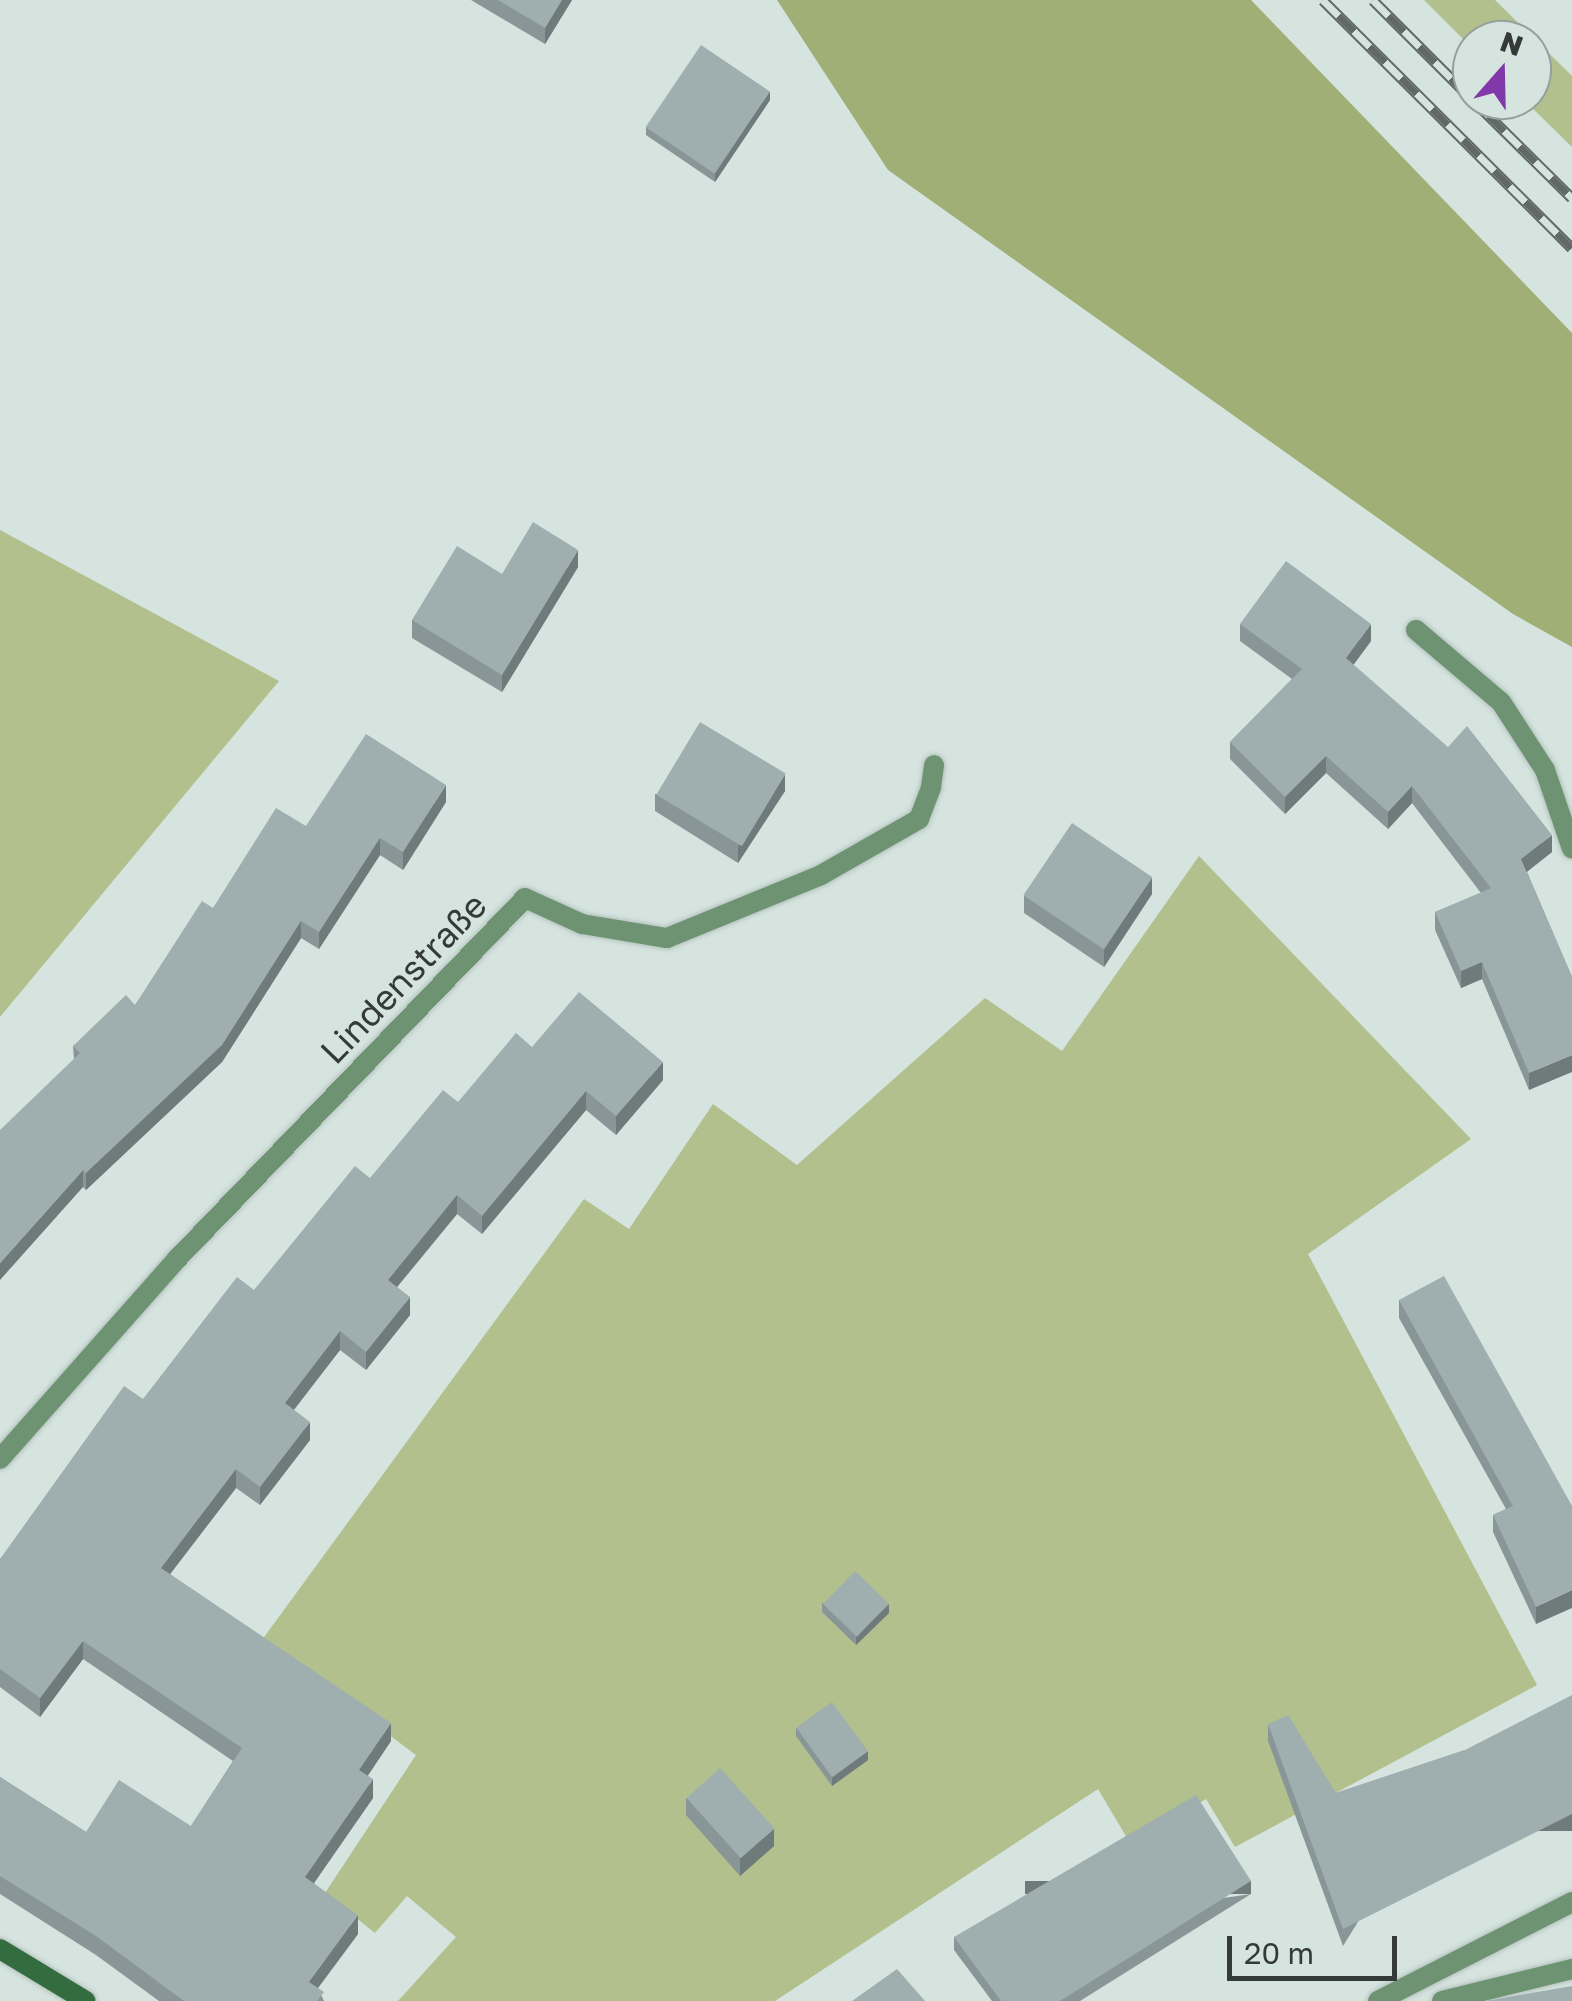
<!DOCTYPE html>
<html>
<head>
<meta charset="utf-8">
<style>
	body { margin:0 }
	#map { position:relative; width:1572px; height:2001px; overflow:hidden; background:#d5e4df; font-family:"Golos Text",sans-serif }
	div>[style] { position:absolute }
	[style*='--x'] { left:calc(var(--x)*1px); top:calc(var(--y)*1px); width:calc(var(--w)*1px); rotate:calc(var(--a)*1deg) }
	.green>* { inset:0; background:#b1c08c }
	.forest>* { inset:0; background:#9faf76 }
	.roads { filter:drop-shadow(0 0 2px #b5c2be) drop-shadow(0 0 2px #b5c2be) }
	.lane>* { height:20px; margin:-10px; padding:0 10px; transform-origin:10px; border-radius:10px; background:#6e9372 }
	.street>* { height:20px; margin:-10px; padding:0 10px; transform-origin:10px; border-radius:10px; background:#6e9372 }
	.secondary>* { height:20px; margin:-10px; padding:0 10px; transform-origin:10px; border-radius:10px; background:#336c3e }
	.rail>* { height:11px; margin-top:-5.5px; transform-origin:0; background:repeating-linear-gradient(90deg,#d5e4df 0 22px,#616967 0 44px); box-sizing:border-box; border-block:2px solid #616967 }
	.wall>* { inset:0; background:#899697 }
	.shaded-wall>* { inset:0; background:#6f7a7b; transform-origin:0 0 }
	.building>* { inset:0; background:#9fafb0; transform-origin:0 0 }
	span { translate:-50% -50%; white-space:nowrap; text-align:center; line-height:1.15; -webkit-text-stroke:9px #d5e4df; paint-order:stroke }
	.street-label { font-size:35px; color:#343a38 }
	.north { position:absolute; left:1452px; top:20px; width:100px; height:100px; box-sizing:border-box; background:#d5e4df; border:2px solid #95a09c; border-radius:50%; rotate:20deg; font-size:28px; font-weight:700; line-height:40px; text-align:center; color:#343a38 }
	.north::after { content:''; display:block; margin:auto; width:35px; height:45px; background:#8238aa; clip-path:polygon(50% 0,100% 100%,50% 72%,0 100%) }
	.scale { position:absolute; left:1227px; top:1936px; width:170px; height:45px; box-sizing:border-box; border:5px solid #343a38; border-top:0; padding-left:12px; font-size:30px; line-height:35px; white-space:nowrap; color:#343a38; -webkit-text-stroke:8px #d5e4df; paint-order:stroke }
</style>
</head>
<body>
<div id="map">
	<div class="green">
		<i style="clip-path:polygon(1424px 0,1495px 0,1572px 76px,1572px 147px,1524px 100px,1532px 100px,1532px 40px,1472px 40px,1472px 48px)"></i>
		<i style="clip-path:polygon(0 530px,279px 681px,0 1017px)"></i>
		<i style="clip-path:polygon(1199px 856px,1471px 1139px,1308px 1254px,1537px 1685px,1235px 1847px,1206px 1799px,1130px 1843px,1098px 1789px,775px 2001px,398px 2001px,456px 1937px,407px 1896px,375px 1933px,325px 1893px,416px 1755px,262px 1640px,584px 1199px,629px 1229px,713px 1104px,797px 1165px,985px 998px,1062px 1051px)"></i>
	</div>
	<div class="forest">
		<i style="clip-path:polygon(777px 0,1251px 0,1572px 333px,1572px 647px,1513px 614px,888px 170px)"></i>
	</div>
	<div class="roads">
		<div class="lane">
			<i style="--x:525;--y:898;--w:63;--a:24.5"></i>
			<i style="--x:582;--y:924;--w:86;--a:9.4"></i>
			<i style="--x:667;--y:938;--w:166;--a:-22.2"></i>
			<i style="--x:821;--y:875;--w:113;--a:-29.7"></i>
			<i style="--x:919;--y:819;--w:34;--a:-69"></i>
			<i style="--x:931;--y:787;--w:22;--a:-82"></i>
		</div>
		<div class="street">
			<i style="--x:1416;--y:630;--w:111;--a:40.3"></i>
			<i style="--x:1501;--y:702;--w:81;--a:57.1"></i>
			<i style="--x:1545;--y:770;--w:83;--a:71.1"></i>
			<i style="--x:0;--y:1459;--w:267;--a:-48.5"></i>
			<i style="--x:177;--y:1259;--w:501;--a:-46.05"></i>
			<i style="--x:1378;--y:2001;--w:218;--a:-27"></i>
			<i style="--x:1442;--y:2001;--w:134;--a:-13.8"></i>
		</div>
		<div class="secondary">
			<i style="--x:0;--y:1949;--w:100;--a:31.2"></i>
		</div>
	</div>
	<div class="rail">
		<i style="--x:1323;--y:0;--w:351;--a:44.9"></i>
		<i style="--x:1373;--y:0;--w:140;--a:45"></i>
		<i style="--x:1473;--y:100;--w:139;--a:44.7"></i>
	</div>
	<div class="wall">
		<i style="clip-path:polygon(471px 0,572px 0,545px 44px)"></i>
		<i style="clip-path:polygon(770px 100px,715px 182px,646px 135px,646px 127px)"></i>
		<i style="clip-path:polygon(578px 567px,502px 692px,412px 638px,412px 620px,502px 574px)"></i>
		<i style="clip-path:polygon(1240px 624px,1371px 641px,1353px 665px,1552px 852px,1527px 872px,1572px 977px,1529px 1090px,1482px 979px,1461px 988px,1435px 930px,1435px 912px,1481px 893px,1412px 803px,1388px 829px,1326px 773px,1285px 814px,1230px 759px,1230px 742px,1292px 679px,1240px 641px)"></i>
		<i style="clip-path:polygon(785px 791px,738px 863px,655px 811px,655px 794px)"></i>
		<i style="clip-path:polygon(446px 802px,403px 870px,380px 855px,319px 949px,301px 938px,222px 1062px,86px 1190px,83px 1187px,73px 1046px,135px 1005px,213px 908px,306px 826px)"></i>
		<i style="clip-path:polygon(1152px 894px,1104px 967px,1024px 913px,1024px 896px)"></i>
		<i style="clip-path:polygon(532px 1047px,663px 1080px,616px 1135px,586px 1110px,482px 1234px,457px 1214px,397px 1287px,410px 1315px,366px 1370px,340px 1350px,294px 1410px,310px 1440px,260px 1505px,236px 1488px,170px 1574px,391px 1741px,367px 1776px,373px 1798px,314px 1883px,358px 1934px,318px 1988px,324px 2001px,159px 2001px,96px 1955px,0 1894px,0 1777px,86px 1832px,191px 1826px,233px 1761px,83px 1659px,40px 1717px,0 1687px,0 1559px,143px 1399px,254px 1290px,370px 1178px,458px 1102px)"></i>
		<i style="clip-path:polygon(1399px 1300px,1572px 1506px,1536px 1624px,1493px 1532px,1493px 1515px,1506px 1509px,1399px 1318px)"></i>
		<i style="clip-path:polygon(822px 1603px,889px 1613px,856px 1645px,822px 1612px)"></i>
		<i style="clip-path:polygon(1268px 1724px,1336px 1793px,1465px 1750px,1343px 1946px,1268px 1741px)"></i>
		<i style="clip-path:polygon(796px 1728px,868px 1760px,832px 1786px,796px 1736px)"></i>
		<i style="clip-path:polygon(686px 1798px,774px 1846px,740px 1876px,686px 1815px)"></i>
		<i style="clip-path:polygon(1251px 1894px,1080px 2001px,992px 2001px,954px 1950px,954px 1937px)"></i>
	</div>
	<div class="shaded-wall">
		<i style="clip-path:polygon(562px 0,572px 0,545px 44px,545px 28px)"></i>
		<i style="clip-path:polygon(770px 91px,770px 100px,715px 182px,715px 174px)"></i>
		<i style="clip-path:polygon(578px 550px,578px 567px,502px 692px,502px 675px)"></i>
		<i style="clip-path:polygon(1371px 624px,1371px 641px,1346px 675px,1346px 658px)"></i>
		<i style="clip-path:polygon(1326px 756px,1326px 773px,1285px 814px,1285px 797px)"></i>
		<i style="clip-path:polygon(785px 774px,785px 791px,738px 863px,738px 846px)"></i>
		<i style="clip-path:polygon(446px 785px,446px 802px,403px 870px,403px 852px)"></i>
		<i style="clip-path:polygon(1412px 786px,1412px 803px,1388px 829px,1388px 812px)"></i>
		<i style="clip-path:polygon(1552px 835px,1552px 852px,1521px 876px,1521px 859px)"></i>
		<i style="clip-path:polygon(380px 838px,380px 855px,319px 949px,319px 932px)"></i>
		<i style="clip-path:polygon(1152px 877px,1152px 894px,1104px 967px,1104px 950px)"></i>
		<i style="clip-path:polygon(301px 921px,301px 938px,222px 1062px,86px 1190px,86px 1173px)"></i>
		<i style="clip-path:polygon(1482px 962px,1482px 979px,1461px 988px,1461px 971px)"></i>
		<i style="clip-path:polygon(1572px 1055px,1572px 1072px,1529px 1090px,1529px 1073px)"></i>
		<i style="clip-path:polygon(663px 1062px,663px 1080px,616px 1135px,616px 1116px)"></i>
		<i style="clip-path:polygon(586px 1091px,586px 1110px,482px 1234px,482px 1216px)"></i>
		<i style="clip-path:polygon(83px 1170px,83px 1187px,0 1280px,0 1263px)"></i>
		<i style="clip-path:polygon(457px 1195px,457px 1214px,388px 1298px,388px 1280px)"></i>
		<i style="clip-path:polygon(410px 1297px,410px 1315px,366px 1370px,366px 1352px)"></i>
		<i style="clip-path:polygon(340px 1331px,340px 1350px,285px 1421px,285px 1403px)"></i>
		<i style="clip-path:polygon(310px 1422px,310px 1440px,260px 1505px,260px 1487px)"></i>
		<i style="clip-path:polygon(236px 1469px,236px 1488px,161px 1586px,161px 1568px)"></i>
		<i style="clip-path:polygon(1572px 1590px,1572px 1608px,1536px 1624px,1536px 1607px)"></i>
		<i style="clip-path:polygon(889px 1604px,889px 1613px,856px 1645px,856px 1636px)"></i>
		<i style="clip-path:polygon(83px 1641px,83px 1659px,40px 1717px,40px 1698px)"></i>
		<i style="clip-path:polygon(391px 1723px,391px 1741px,359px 1789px,359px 1770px)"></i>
		<i style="clip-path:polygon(868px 1751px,868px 1760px,832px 1786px,832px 1777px)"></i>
		<i style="clip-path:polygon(373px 1779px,373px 1798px,305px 1896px,305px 1877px)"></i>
		<i style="left:1572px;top:1814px;width:17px;height:256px;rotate:90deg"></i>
		<i style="clip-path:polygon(774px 1829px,774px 1846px,740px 1876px,740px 1858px)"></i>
		<i style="left:1251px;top:1881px;width:13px;height:226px;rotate:90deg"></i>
		<i style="clip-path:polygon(358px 1915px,358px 1934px,309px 2000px,309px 1982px)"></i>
	</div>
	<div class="building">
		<i style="clip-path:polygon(498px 0,562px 0,545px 28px)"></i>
		<i style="left:701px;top:45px;width:83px;height:99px;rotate:34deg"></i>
		<i style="clip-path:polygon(533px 522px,578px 550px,502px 675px,412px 620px,457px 546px,502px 574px)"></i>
		<i style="clip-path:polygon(1286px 561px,1371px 624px,1346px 658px,1448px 747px,1467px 726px,1552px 835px,1521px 859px,1572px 977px,1572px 1055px,1529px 1073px,1482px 962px,1461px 971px,1435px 912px,1491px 888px,1412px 786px,1388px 812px,1326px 756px,1285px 797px,1230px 742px,1302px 669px,1240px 624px)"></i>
		<i style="left:700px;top:722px;width:100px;height:85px;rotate:31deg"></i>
		<i style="clip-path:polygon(366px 734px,446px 785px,403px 852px,380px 838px,319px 932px,301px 921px,222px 1045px,86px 1173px,83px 1170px,0 1263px,0 1130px,80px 1053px,73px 1046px,126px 995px,135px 1005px,202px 901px,213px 908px,276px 808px,306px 826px)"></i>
		<i style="left:1072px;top:823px;width:97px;height:87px;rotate:34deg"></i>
		<i style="clip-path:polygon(579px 992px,663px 1062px,616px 1116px,586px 1091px,482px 1216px,457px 1195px,388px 1280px,410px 1297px,366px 1352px,340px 1331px,285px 1403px,310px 1422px,260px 1487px,236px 1469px,161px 1568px,391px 1723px,359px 1770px,373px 1779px,305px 1877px,358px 1915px,309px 1982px,324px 1992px,317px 2001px,184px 2001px,96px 1936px,0 1876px,0 1777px,86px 1832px,119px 1780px,191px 1826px,242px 1748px,83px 1641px,40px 1698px,0 1669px,0 1559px,124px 1386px,143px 1399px,237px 1277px,254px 1290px,355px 1166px,370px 1178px,443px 1090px,458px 1102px,516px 1033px,532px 1047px)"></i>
		<i style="clip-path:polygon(1444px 1276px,1572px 1506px,1572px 1590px,1536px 1607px,1493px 1515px,1513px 1506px,1399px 1300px)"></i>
		<i style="left:855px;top:1571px;width:47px;height:46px;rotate:44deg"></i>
		<i style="clip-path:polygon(1572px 1695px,1572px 1814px,1343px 1929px,1268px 1724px,1288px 1715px,1336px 1793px,1465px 1750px)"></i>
		<i style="left:832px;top:1702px;width:61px;height:44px;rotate:54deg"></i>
		<i style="left:720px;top:1768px;width:81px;height:45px;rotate:48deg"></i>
		<i style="clip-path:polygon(1196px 1795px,1251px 1881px,1060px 2001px,1001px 2001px,954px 1937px)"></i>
		<i style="clip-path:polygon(897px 1969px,925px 2001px,852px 2001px)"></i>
		<i style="clip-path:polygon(1572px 1986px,1572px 2001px,1485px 2001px)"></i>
	</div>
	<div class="street-label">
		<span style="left:403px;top:978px;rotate:-46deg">Lindenstraße</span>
	</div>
	<div class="north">N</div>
	<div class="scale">20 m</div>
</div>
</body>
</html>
